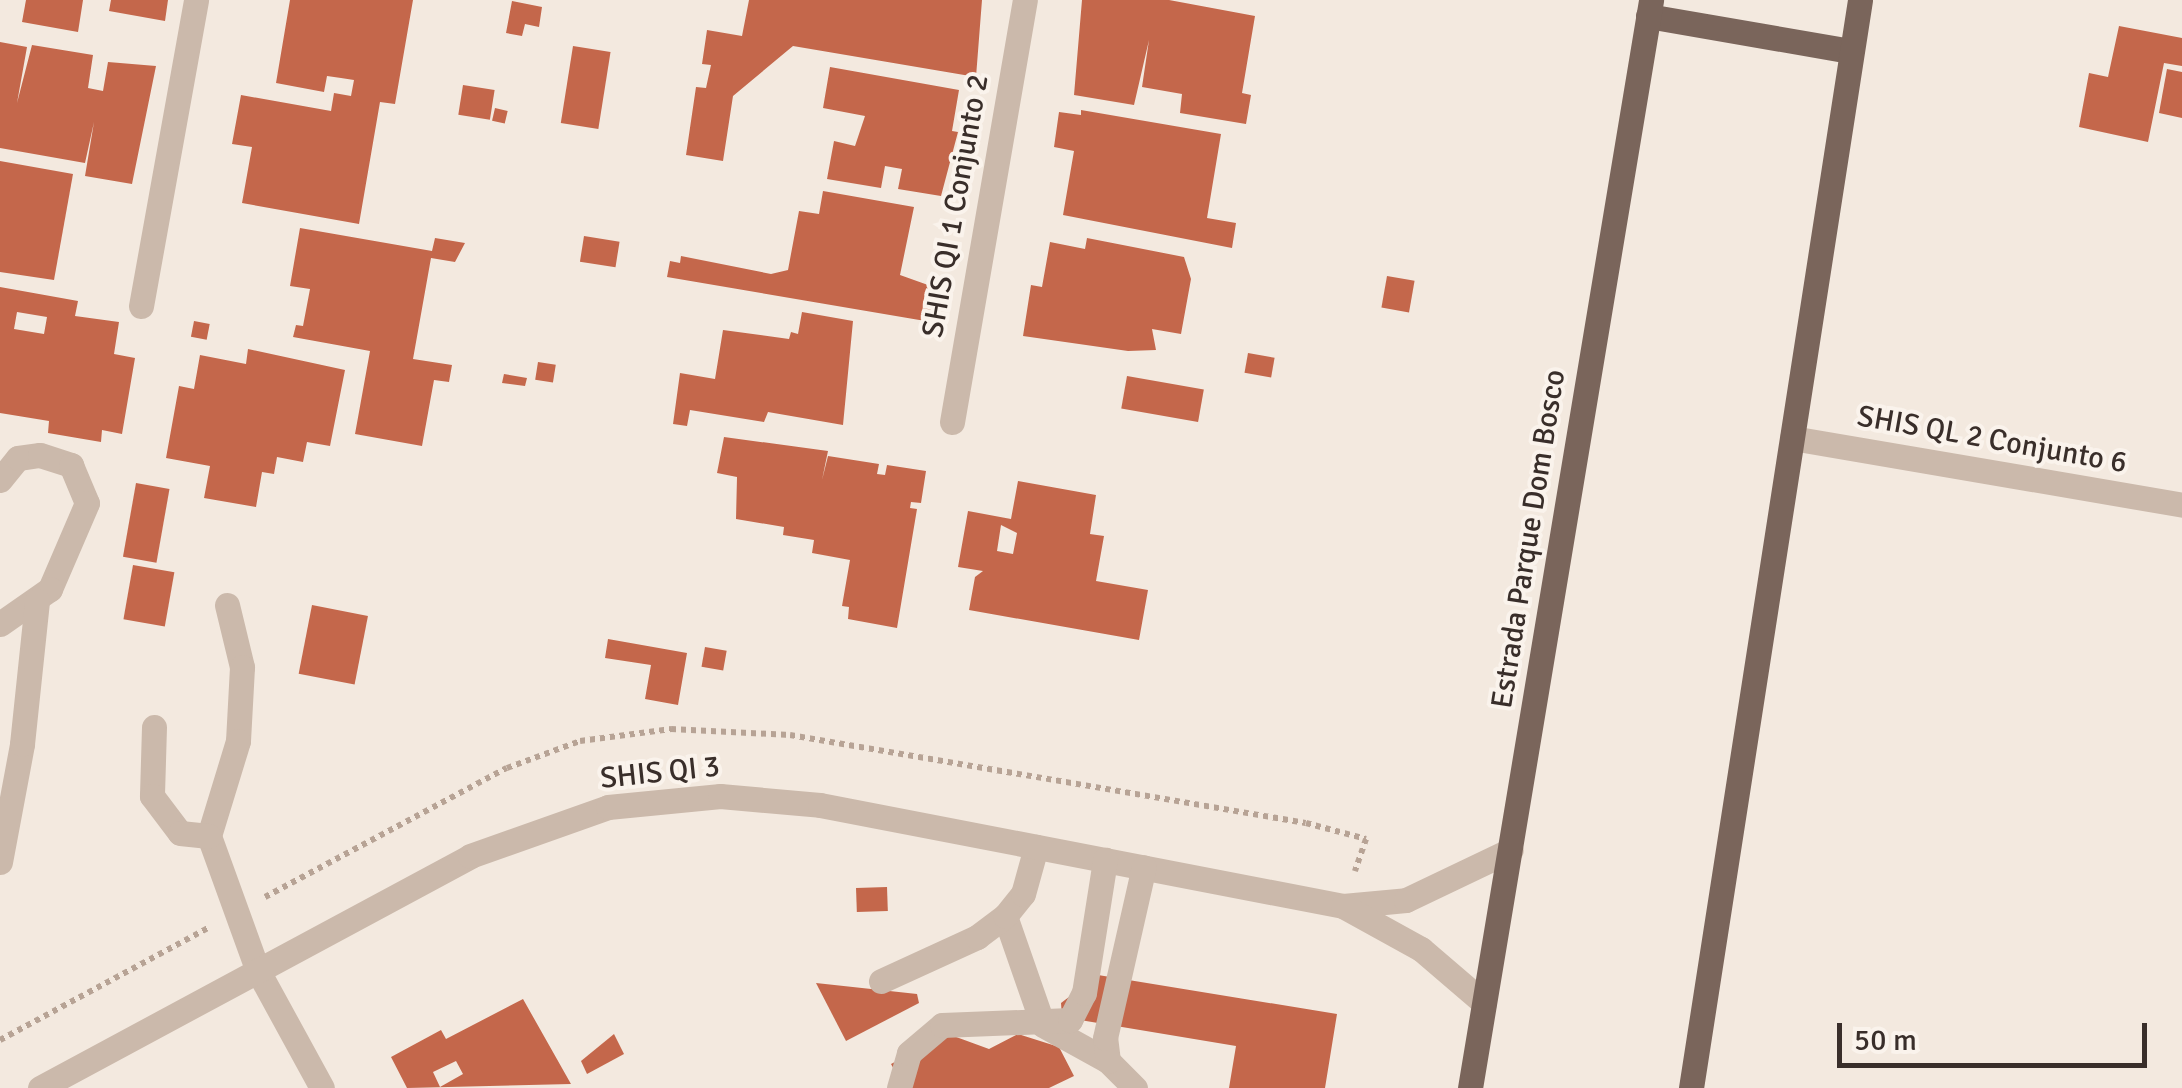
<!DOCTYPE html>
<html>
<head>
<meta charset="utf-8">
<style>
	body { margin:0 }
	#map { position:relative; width:2182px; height:1088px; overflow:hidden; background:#f3e9df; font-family:Signika,sans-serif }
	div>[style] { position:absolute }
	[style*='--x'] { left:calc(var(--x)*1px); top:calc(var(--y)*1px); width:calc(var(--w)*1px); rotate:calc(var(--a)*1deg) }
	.building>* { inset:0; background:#c4674b; transform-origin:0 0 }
	.path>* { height:6px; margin-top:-3px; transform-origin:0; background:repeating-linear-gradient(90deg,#b7a395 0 5px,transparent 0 10px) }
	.minor>* { height:25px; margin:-12.5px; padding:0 12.5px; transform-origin:12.5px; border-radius:12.5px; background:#cbb9ab }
	.major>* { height:25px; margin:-12.5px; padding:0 12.5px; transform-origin:12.5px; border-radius:12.5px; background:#7a655b }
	span { translate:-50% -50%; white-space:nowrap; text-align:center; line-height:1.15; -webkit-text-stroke:8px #faf3ec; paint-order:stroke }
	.street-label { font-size:30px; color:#392e2a }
	.scale { position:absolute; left:1837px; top:1023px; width:310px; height:45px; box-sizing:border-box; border:5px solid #392e2a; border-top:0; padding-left:12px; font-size:30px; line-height:35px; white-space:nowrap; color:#392e2a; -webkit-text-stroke:8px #faf3ec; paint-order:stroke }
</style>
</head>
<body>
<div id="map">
	<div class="building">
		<i style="clip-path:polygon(26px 0,83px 0,78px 32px,22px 22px)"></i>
		<i style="clip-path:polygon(111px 0,168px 0,165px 21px,109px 11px)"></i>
		<i style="clip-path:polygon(290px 0,413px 0,395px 104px,380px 102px,359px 224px,242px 203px,252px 147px,232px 144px,241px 95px,331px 111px,334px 93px,351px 96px,354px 80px,341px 78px,327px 76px,324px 92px,276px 83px)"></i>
		<i style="clip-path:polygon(749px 0,982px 0,976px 77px,793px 46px,733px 96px,723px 161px,686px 155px,696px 87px,706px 88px,711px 65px,702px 64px,707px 30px,742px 36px)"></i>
		<i style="clip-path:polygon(1082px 0,1169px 0,1255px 16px,1242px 93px,1251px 95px,1246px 124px,1180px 113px,1182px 94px,1142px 87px,1149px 40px,1134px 105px,1074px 95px)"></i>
		<i style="clip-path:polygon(512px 1px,542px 7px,539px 27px,525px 24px,522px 36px,506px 33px)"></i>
		<i style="clip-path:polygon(2119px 26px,2182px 38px,2182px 66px,2164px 63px,2148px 142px,2079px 127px,2089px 73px,2108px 77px)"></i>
		<i style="clip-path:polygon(0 42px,27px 47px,17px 103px,32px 45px,93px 55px,88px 88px,103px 91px,108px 62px,156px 66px,132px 184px,85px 176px,94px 122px,85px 163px,0 148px)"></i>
		<i style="left:573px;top:46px;width:38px;height:78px;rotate:9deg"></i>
		<i style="clip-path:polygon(830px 67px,959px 90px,952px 131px,958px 132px,941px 196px,898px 189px,902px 169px,885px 166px,881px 188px,827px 179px,834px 141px,855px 146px,865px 116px,823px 108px)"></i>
		<i style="clip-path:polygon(2167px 69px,2182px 72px,2182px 118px,2159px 113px)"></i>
		<i style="left:463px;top:85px;width:32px;height:30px;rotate:9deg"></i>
		<i style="left:495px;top:108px;width:13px;height:13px;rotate:13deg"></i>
		<i style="clip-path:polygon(1081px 110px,1221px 134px,1207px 218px,1236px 223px,1232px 248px,1063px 215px,1074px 151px,1054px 147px,1059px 112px,1081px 115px)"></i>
		<i style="clip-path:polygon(0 161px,73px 174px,54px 280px,0 272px)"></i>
		<i style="clip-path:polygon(823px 191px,914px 207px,900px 275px,942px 290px,937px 323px,667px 277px,670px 261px,680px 263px,681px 256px,771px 274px,788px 270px,799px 211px,819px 214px)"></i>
		<i style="clip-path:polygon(300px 228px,432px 251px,435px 238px,465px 243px,455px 262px,431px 258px,413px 359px,452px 365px,449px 382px,434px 380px,422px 446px,355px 434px,370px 351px,293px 337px,296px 325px,303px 326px,310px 289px,290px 286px)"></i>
		<i style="left:584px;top:236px;width:36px;height:26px;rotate:9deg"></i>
		<i style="clip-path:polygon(1087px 238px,1184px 257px,1191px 279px,1181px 334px,1152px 329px,1156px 350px,1128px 351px,1023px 336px,1031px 285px,1042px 287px,1050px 242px,1085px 249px)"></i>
		<i style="left:1387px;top:276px;width:28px;height:32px;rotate:10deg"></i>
		<i style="clip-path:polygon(evenodd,0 287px,78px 301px,75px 316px,119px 322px,114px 354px,135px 358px,122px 434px,102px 430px,101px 442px,48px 433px,49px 421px,0 413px,0 287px,17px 312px,47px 317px,44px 334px,14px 329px,17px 312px)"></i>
		<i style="clip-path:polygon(802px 312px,853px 321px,843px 425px,768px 412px,764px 422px,690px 410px,687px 426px,673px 424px,680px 373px,715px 379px,723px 330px,789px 339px,791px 332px,798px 334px)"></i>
		<i style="left:194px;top:321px;width:16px;height:16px;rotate:11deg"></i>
		<i style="clip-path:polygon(248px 349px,345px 370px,330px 446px,307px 442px,303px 462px,277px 457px,274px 474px,262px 472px,256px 507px,204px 498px,210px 466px,166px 458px,179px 386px,194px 389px,200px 355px,246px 364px)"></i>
		<i style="left:1248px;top:353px;width:27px;height:20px;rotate:10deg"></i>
		<i style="left:538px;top:362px;width:18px;height:18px;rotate:9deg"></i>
		<i style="clip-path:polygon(504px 374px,527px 378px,525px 386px,502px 383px)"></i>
		<i style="left:1127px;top:376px;width:78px;height:33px;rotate:10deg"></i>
		<i style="clip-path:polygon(724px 437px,828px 451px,822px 480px,828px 456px,879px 464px,877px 474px,885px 475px,887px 465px,926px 471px,921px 503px,911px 502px,910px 508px,917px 509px,897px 628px,848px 619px,849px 607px,842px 606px,850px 560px,812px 553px,814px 540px,783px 535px,784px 527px,736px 519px,737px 477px,717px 473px)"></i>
		<i style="clip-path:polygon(evenodd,1018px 481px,1096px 495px,1090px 534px,1104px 536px,1096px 581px,1148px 590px,1139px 640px,969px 610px,975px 577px,983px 571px,958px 567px,968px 511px,1011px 519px,1018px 481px,1001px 525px,1017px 533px,1013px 554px,997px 551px,1001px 525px)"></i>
		<i style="left:136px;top:483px;width:34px;height:75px;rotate:10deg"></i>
		<i style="left:133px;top:565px;width:42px;height:55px;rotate:10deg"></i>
		<i style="left:312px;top:605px;width:57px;height:70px;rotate:11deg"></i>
		<i style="clip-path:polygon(608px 639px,687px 653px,678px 705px,645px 699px,651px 665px,605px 658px)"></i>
		<i style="left:705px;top:647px;width:22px;height:20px;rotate:10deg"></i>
		<i style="left:887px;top:887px;width:24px;height:31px;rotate:88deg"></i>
		<i style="clip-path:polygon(1098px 975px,1337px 1014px,1325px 1088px,1229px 1088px,1236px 1046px,1062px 1017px,1061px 1003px)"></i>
		<i style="clip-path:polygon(816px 983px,917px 994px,919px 1003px,846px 1041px)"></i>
		<i style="clip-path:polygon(evenodd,523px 999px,571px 1084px,407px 1088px,391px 1057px,441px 1030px,446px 1039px,523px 999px,456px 1061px,463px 1074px,440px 1087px,433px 1072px,456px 1061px)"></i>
		<i style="clip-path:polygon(614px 1034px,624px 1054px,587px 1074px,581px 1061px)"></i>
		<i style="clip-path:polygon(948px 1034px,989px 1049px,1018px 1034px,1059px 1047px,1074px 1076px,1049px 1088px,904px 1088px,891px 1064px)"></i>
	</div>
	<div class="path">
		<i style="--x:265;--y:897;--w:274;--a:-28.1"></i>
		<i style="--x:507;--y:768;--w:78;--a:-20.3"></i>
		<i style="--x:580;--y:741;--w:92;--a:-7.5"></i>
		<i style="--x:671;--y:729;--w:119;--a:2.9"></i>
		<i style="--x:790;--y:735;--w:523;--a:9.68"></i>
		<i style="--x:1306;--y:823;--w:62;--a:14.9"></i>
		<i style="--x:1366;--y:839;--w:34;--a:109"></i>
		<i style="--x:0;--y:1040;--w:238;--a:-28.3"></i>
	</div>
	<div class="minor">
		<i style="--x:141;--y:306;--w:311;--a:-79.8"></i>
		<i style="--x:952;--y:422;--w:428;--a:-80.2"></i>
		<i style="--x:1792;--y:438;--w:396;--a:9.7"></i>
		<i style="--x:0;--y:480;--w:28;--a:-51"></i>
		<i style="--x:18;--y:458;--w:22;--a:-8"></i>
		<i style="--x:40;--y:455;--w:33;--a:18"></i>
		<i style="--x:71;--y:465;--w:41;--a:67.2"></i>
		<i style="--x:87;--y:503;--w:94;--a:113.3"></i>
		<i style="--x:50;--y:589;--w:61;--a:145"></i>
		<i style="--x:227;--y:605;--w:64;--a:76.4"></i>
		<i style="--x:242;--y:667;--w:74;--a:93.1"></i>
		<i style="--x:238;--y:741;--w:99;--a:107"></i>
		<i style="--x:209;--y:836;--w:144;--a:70.1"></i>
		<i style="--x:258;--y:971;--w:133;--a:61.3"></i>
		<i style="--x:154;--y:727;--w:69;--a:91.7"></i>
		<i style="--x:152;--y:796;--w:46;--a:52.9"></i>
		<i style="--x:180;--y:833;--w:29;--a:6"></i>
		<i style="--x:0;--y:862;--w:120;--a:-79.4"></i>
		<i style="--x:22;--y:744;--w:144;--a:-84"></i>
		<i style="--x:1343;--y:906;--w:63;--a:-5.4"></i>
		<i style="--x:1406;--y:900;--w:116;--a:-25.5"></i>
		<i style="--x:1005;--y:916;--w:115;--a:70.8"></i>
		<i style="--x:1043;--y:1025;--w:74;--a:29"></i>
		<i style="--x:881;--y:981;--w:106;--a:-24.6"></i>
		<i style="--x:977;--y:937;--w:35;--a:-37"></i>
		<i style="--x:1005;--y:916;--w:28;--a:-51"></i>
		<i style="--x:1023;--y:894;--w:49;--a:-74.5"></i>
		<i style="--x:40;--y:1088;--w:489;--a:-28.3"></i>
		<i style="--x:470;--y:856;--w:146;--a:-19.5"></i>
		<i style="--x:608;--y:807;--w:113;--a:-5.6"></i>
		<i style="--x:720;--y:796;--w:100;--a:5.1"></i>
		<i style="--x:820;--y:805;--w:533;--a:10.93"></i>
		<i style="--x:1343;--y:906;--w:89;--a:28.9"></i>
		<i style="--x:1421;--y:949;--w:83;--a:40.6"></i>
		<i style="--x:899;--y:1088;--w:36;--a:-74"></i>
		<i style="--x:909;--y:1053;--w:43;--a:-40.3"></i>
		<i style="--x:942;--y:1025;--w:128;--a:-2.2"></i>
		<i style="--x:1070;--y:1020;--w:30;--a:-63"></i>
		<i style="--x:1084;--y:993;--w:135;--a:-81"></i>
		<i style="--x:1135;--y:1088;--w:38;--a:-135"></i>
		<i style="--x:1108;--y:1061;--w:23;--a:-97"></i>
		<i style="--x:1105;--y:1038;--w:175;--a:-77.2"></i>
	</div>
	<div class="major">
		<i style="--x:1648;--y:16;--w:206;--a:9.8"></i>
		<i style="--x:1470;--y:1088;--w:1103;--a:-80.55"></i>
		<i style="--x:1691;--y:1088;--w:1101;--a:-81.17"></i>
	</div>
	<div class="street-label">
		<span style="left:956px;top:206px;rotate:-80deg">SHIS QI 1 Conjunto 2</span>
		<span style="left:1992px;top:440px;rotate:10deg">SHIS QL 2 Conjunto 6</span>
		<span style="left:1529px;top:539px;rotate:-81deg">Estrada Parque Dom Bosco</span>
		<span style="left:660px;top:773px;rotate:-6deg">SHIS QI 3</span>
	</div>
	<div class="scale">50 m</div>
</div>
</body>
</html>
